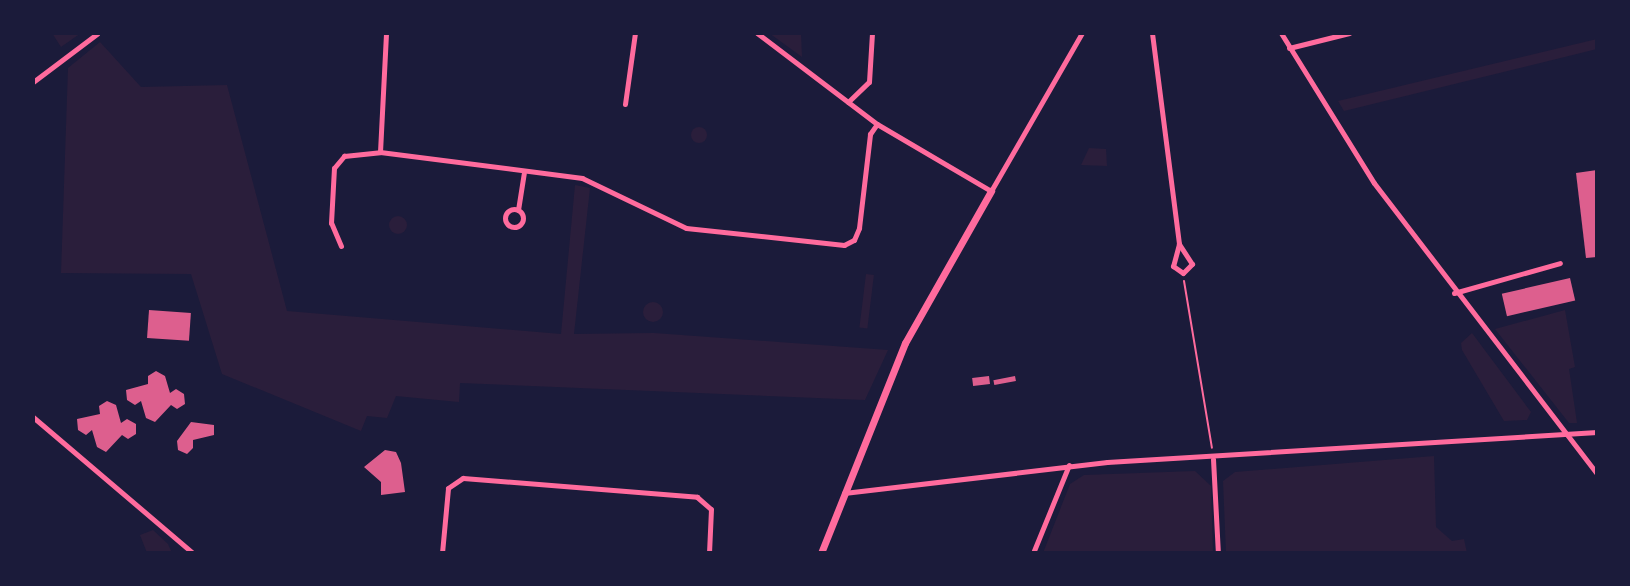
<!DOCTYPE html>
<html>
<head>
<meta charset="utf-8">
<style>
	body { margin:0 }
	#map { position:relative; width:1630px; height:586px; overflow:hidden; background:#1b1b3a; font-family:Georgia,serif }
	div>[style] { position:absolute }
	[style*='--x'] { left:calc(var(--x)*1px); top:calc(var(--y)*1px); width:calc(var(--w)*1px); rotate:calc(var(--a)*1deg) }
	.green>* { inset:0; background:#2a1e3b; transform-origin:0 0 }
	.round { border-radius:50% }
	.building>* { inset:0; background:#dd5f8e; transform-origin:0 0 }
	.path>* { height:2px; margin:-1px; padding:0 1px; transform-origin:1px; border-radius:1px; background:#ff6b9d }
	.minor>* { height:5px; margin:-2.5px; padding:0 2.5px; transform-origin:2.5px; border-radius:2.5px; background:#ff6b9d }
	.minor>.ring { margin:-2.5px; padding:0; box-sizing:content-box; background:none; border:5px solid #ff6b9d; border-radius:50% }
	.tertiary>* { height:7px; margin:-3.5px; padding:0 3.5px; transform-origin:3.5px; border-radius:3.5px; background:#ff6b9d }
	span { translate:-50% -50%; white-space:nowrap; text-align:center; line-height:1.15; -webkit-text-stroke:6px #1b1b3a; paint-order:stroke }
	.frame { position:absolute; inset:0; border:35px solid #1b1b3a; pointer-events:none }
</style>
</head>
<body>
<div id="map">
	<div class="green">
		<i style="clip-path:polygon(52px 33px,81px 33px,61px 47px)"></i>
		<i style="clip-path:polygon(769px 33px,801px 33px,802px 57px)"></i>
		<i style="clip-path:polygon(1597px 39px,1597px 49px,1344px 111px,1338px 101px)"></i>
		<i style="clip-path:polygon(100px 42px,141px 87px,227px 85px,287px 311px,561px 334px,575px 185px,590px 188px,574px 334px,654px 333px,888px 350px,865px 400px,460px 383px,459px 402px,396px 396px,387px 418px,367px 416px,361px 431px,222px 374px,191px 274px,61px 273px,68px 68px)"></i>
		<i class="round" style="left:691px;top:127px;width:16px;height:16px"></i>
		<i style="clip-path:polygon(1089px 148px,1106px 149px,1107px 166px,1081px 165px)"></i>
		<i class="round" style="left:389px;top:216px;width:18px;height:18px"></i>
		<i style="left:866px;top:274px;width:8px;height:54px;rotate:7deg"></i>
		<i class="round" style="left:643px;top:302px;width:20px;height:20px"></i>
		<i style="clip-path:polygon(1565px 310px,1575px 367px,1569px 369px,1577px 423px,1569px 423px,1495px 329px)"></i>
		<i style="clip-path:polygon(1472px 333px,1531px 412px,1527px 420px,1504px 421px,1462px 350px,1461px 343px)"></i>
		<i style="clip-path:polygon(1434px 456px,1436px 527px,1452px 541px,1464px 539px,1467px 553px,1226px 553px,1223px 481px,1235px 472px)"></i>
		<i style="clip-path:polygon(1195px 471px,1211px 486px,1213px 553px,1043px 553px,1070px 484px,1084px 475px)"></i>
		<i style="clip-path:polygon(153px 530px,168px 544px,172px 553px,147px 553px,140px 535px)"></i>
	</div>
	<div class="building">
		<i style="clip-path:polygon(1597px 170px,1597px 257px,1586px 258px,1576px 173px)"></i>
		<i style="left:1570px;top:278px;width:23px;height:70px;rotate:77deg"></i>
		<i style="left:149px;top:310px;width:42px;height:28px;rotate:4deg"></i>
		<i style="clip-path:polygon(156px 371px,165px 376px,170px 393px,176px 389px,184px 394px,185px 404px,177px 409px,171px 405px,155px 422px,146px 418px,141px 401px,135px 405px,127px 400px,126px 390px,148px 384px,148px 376px)"></i>
		<i style="left:989px;top:376px;width:8px;height:17px;rotate:83deg"></i>
		<i style="left:1015px;top:376px;width:5px;height:22px;rotate:79deg"></i>
		<i style="clip-path:polygon(107px 401px,116px 405px,121px 423px,127px 419px,136px 424px,136px 434px,128px 439px,122px 435px,106px 452px,97px 447px,92px 430px,86px 435px,78px 430px,77px 419px,100px 414px,99px 406px)"></i>
		<i style="clip-path:polygon(191px 422px,214px 425px,214px 435px,193px 440px,193px 448px,187px 454px,178px 450px,177px 441px)"></i>
		<i style="clip-path:polygon(385px 450px,396px 452px,401px 463px,405px 492px,381px 495px,381px 482px,364px 467px)"></i>
	</div>
	<div class="path">
		<i style="--x:1184;--y:281;--w:169;--a:80.5"></i>
	</div>
	<div class="minor">
		<i style="--x:757;--y:33;--w:151;--a:37.2"></i>
		<i style="--x:877;--y:124;--w:132;--a:30.4"></i>
		<i style="--x:991;--y:191;--w:182;--a:-60.1"></i>
		<i style="--x:1152;--y:33;--w:213;--a:82.7"></i>
		<i style="--x:1179;--y:244;--w:23;--a:105"></i>
		<i style="--x:1173;--y:266;--w:12;--a:35"></i>
		<i style="--x:1183;--y:273;--w:13;--a:-45"></i>
		<i style="--x:1192;--y:264;--w:24;--a:-123"></i>
		<i style="--x:1281;--y:33;--w:176;--a:58.2"></i>
		<i style="--x:1374;--y:183;--w:367;--a:52.5"></i>
		<i style="--x:1289;--y:48;--w:62;--a:-14"></i>
		<i style="--x:33;--y:82;--w:81;--a:-37"></i>
		<i style="--x:848;--y:102;--w:29;--a:-44"></i>
		<i style="--x:869;--y:82;--w:49;--a:-86.5"></i>
		<i style="--x:625;--y:104;--w:72;--a:-82"></i>
		<i style="--x:380;--y:152;--w:119;--a:-87.1"></i>
		<i class="ring" style="left:505px;top:209px;width:13px;height:13px"></i>
		<i style="--x:518;--y:210;--w:37;--a:-81"></i>
		<i style="--x:341;--y:246;--w:25;--a:-113"></i>
		<i style="--x:331;--y:223;--w:55;--a:-86.9"></i>
		<i style="--x:334;--y:168;--w:16;--a:-50"></i>
		<i style="--x:344;--y:156;--w:36;--a:-6"></i>
		<i style="--x:380;--y:152;--w:204;--a:7.3"></i>
		<i style="--x:582;--y:178;--w:115;--a:25.7"></i>
		<i style="--x:686;--y:228;--w:159;--a:6.1"></i>
		<i style="--x:844;--y:245;--w:11;--a:-27"></i>
		<i style="--x:854;--y:240;--w:13;--a:-67"></i>
		<i style="--x:859;--y:228;--w:95;--a:-83.3"></i>
		<i style="--x:870;--y:134;--w:12;--a:-55"></i>
		<i style="--x:1454;--y:293;--w:110;--a:-15.8"></i>
		<i style="--x:33;--y:417;--w:210;--a:40.4"></i>
		<i style="--x:1213;--y:459;--w:94;--a:87"></i>
		<i style="--x:844;--y:493;--w:265;--a:-6.7"></i>
		<i style="--x:1107;--y:462;--w:491;--a:-3.5"></i>
		<i style="--x:442;--y:553;--w:65;--a:-84.7"></i>
		<i style="--x:448;--y:488;--w:18;--a:-34"></i>
		<i style="--x:463;--y:478;--w:235;--a:4.6"></i>
		<i style="--x:697;--y:497;--w:18;--a:41"></i>
		<i style="--x:711;--y:509;--w:44;--a:92.6"></i>
		<i style="--x:1033;--y:553;--w:95;--a:-67.8"></i>
	</div>
	<div class="tertiary">
		<i style="--x:821;--y:553;--w:226;--a:-68.2"></i>
		<i style="--x:905;--y:343;--w:175;--a:-60.5"></i>
	</div>
	<div class="frame"></div>
</div>
</body>
</html>
